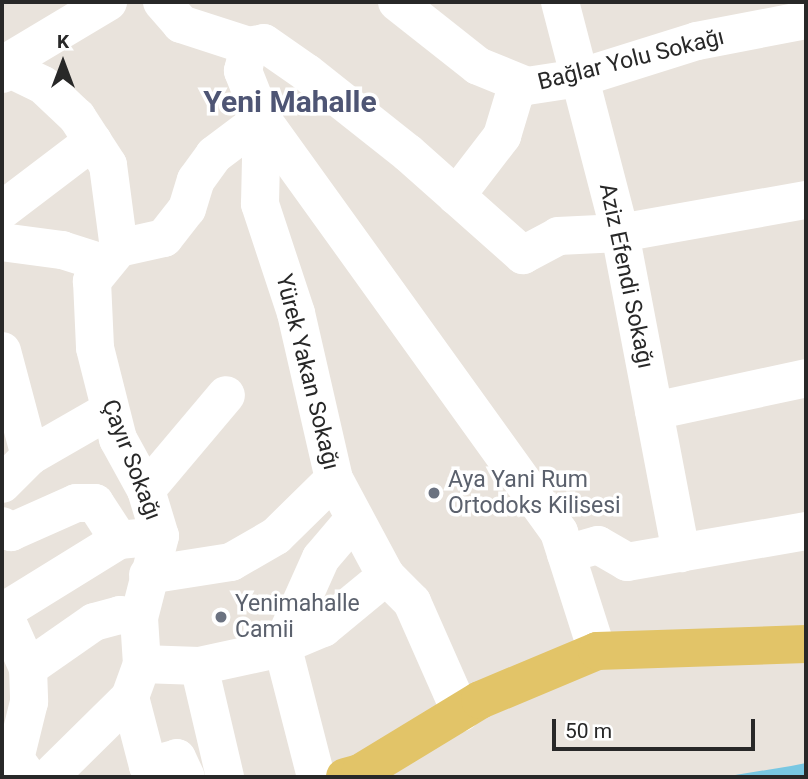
<!DOCTYPE html>
<html>
<head>
<meta charset="utf-8">
<style>
	body { margin:0 }
	#map { position:relative; width:808px; height:779px; overflow:hidden; background:#e9e3dc; font-family:Roboto,sans-serif }
	div>[style] { position:absolute }
	[style*='--x'] { left:calc(var(--x)*1px); top:calc(var(--y)*1px); width:calc(var(--w)*1px); rotate:calc(var(--a)*1deg) }
	.water>* { inset:0; background:#78c7e2 }
	.minor>* { height:38px; margin:-19px; padding:0 19px; transform-origin:19px; border-radius:19px; background:#fff }
	.major>* { height:38px; margin:-19px; padding:0 19px; transform-origin:19px; border-radius:19px; background:#e2c468 }
	.dots>* { width:19px; height:19px; translate:-50% -50%; box-sizing:border-box; border:4px solid #fff; border-radius:50% }
	span { translate:-50% -50%; white-space:nowrap; text-align:center; line-height:1.15; -webkit-text-stroke:7px #fff; paint-order:stroke }
	.street-label { font-size:23px; color:#282828 }
	.worship-label { font-size:23px; color:#5b616d }
	.left { translate:0 -50%; text-align:left }
	.district-label { font-size:30px; color:#4e5574; font-weight:700 }
	.frame { position:absolute; inset:0; border:4px solid #282828; pointer-events:none }
	.north { position:absolute; left:28px; top:28px; width:70px; height:70px; -webkit-text-stroke:5px #fff; paint-order:stroke; rotate:0deg; font-size:19px; font-weight:700; line-height:28px; text-align:center; color:#282828 }
	.north::after { content:''; display:block; margin:auto; width:24px; height:32px; background:#282828; clip-path:polygon(50% 0,100% 100%,50% 72%,0 100%) }
	.scale { position:absolute; left:552px; top:719px; width:203px; height:32px; box-sizing:border-box; border:4px solid #282828; border-top:0; padding-left:9px; font-size:21px; line-height:24px; white-space:nowrap; color:#282828; -webkit-text-stroke:5px #fff; paint-order:stroke }
</style>
</head>
<body>
<div id="map">
	<div class="water">
		<i style="clip-path:polygon(806px 763px,806px 777px,723px 777px,791px 766px)"></i>
	</div>
	<div class="minor">
		<i style="--x:162;--y:2;--w:29;--a:49"></i>
		<i style="--x:181;--y:24;--w:71;--a:17.9"></i>
		<i style="--x:397;--y:2;--w:103;--a:38.3"></i>
		<i style="--x:478;--y:66;--w:53;--a:22.2"></i>
		<i style="--x:527;--y:86;--w:53;--a:-8.7"></i>
		<i style="--x:579;--y:78;--w:124;--a:-17.4"></i>
		<i style="--x:697;--y:41;--w:111;--a:-10.9"></i>
		<i style="--x:560;--y:2;--w:239;--a:75.4"></i>
		<i style="--x:620;--y:233;--w:326;--a:79.2"></i>
		<i style="--x:2;--y:65;--w:46;--a:26"></i>
		<i style="--x:43;--y:85;--w:47;--a:43.3"></i>
		<i style="--x:77;--y:117;--w:57;--a:57.1"></i>
		<i style="--x:108;--y:165;--w:84;--a:82.5"></i>
		<i style="--x:119;--y:248;--w:43;--a:129.3"></i>
		<i style="--x:92;--y:281;--w:67;--a:87.4"></i>
		<i style="--x:95;--y:348;--w:94;--a:75.8"></i>
		<i style="--x:118;--y:439;--w:58;--a:61.2"></i>
		<i style="--x:146;--y:490;--w:48;--a:73.1"></i>
		<i style="--x:160;--y:536;--w:85;--a:104.4"></i>
		<i style="--x:139;--y:618;--w:46;--a:86.3"></i>
		<i style="--x:2;--y:74;--w:12;--a:-70"></i>
		<i style="--x:6;--y:63;--w:119;--a:-30.9"></i>
		<i style="--x:456;--y:196;--w:76;--a:-52.5"></i>
		<i style="--x:502;--y:136;--w:55;--a:-73.2"></i>
		<i style="--x:2;--y:210;--w:114;--a:-37.2"></i>
		<i style="--x:2;--y:242;--w:61;--a:7.6"></i>
		<i style="--x:62;--y:250;--w:43;--a:17.6"></i>
		<i style="--x:119;--y:248;--w:46;--a:-12.5"></i>
		<i style="--x:164;--y:238;--w:37;--a:-52"></i>
		<i style="--x:187;--y:209;--w:30;--a:-73"></i>
		<i style="--x:196;--y:180;--w:31;--a:-54"></i>
		<i style="--x:214;--y:155;--w:60;--a:-36.9"></i>
		<i style="--x:2;--y:351;--w:109;--a:75.1"></i>
		<i style="--x:654;--y:411;--w:156;--a:-12.2"></i>
		<i style="--x:2;--y:484;--w:40;--a:-45"></i>
		<i style="--x:30;--y:456;--w:92;--a:-29.9"></i>
		<i style="--x:146;--y:490;--w:124;--a:-49.9"></i>
		<i style="--x:2;--y:526;--w:11;--a:34"></i>
		<i style="--x:11;--y:532;--w:71;--a:-24"></i>
		<i style="--x:76;--y:503;--w:19;--a:0"></i>
		<i style="--x:95;--y:503;--w:44;--a:57"></i>
		<i style="--x:566;--y:554;--w:33;--a:-16"></i>
		<i style="--x:598;--y:545;--w:34;--a:30"></i>
		<i style="--x:627;--y:562;--w:182;--a:-9.8"></i>
		<i style="--x:148;--y:575;--w:84;--a:-8.9"></i>
		<i style="--x:231;--y:562;--w:52;--a:-30"></i>
		<i style="--x:276;--y:536;--w:81;--a:-44.5"></i>
		<i style="--x:386;--y:576;--w:37;--a:45"></i>
		<i style="--x:412;--y:602;--w:121;--a:66.2"></i>
		<i style="--x:2;--y:610;--w:64;--a:65.9"></i>
		<i style="--x:28;--y:668;--w:34;--a:88"></i>
		<i style="--x:29;--y:702;--w:59;--a:103.8"></i>
		<i style="--x:15;--y:759;--w:22;--a:54"></i>
		<i style="--x:4;--y:611;--w:135;--a:-31.7"></i>
		<i style="--x:119;--y:540;--w:41;--a:-5.6"></i>
		<i style="--x:597;--y:651;--w:125;--a:-107.7"></i>
		<i style="--x:559;--y:532;--w:509;--a:-125.72"></i>
		<i style="--x:262;--y:119;--w:52;--a:-111.6"></i>
		<i style="--x:243;--y:71;--w:26;--a:-77"></i>
		<i style="--x:249;--y:46;--w:15;--a:-11"></i>
		<i style="--x:264;--y:43;--w:52;--a:34.9"></i>
		<i style="--x:307;--y:73;--w:129;--a:38.4"></i>
		<i style="--x:408;--y:153;--w:154;--a:41.6"></i>
		<i style="--x:523;--y:255;--w:40;--a:-28"></i>
		<i style="--x:558;--y:236;--w:62;--a:-2.8"></i>
		<i style="--x:620;--y:233;--w:189;--a:-10.1"></i>
		<i style="--x:199;--y:666;--w:114;--a:76.8"></i>
		<i style="--x:28;--y:668;--w:80;--a:-34.9"></i>
		<i style="--x:94;--y:622;--w:27;--a:-15"></i>
		<i style="--x:120;--y:615;--w:19;--a:9"></i>
		<i style="--x:130;--y:697;--w:71;--a:75.4"></i>
		<i style="--x:148;--y:766;--w:30;--a:-15"></i>
		<i style="--x:177;--y:758;--w:21;--a:65"></i>
		<i style="--x:49;--y:777;--w:114;--a:-44.6"></i>
		<i style="--x:130;--y:697;--w:35;--a:-70"></i>
		<i style="--x:142;--y:664;--w:57;--a:2"></i>
		<i style="--x:199;--y:666;--w:71;--a:-12.3"></i>
		<i style="--x:268;--y:651;--w:60;--a:-22.7"></i>
		<i style="--x:323;--y:628;--w:82;--a:-39.5"></i>
		<i style="--x:386;--y:576;--w:110;--a:-118.2"></i>
		<i style="--x:334;--y:479;--w:170;--a:-102.9"></i>
		<i style="--x:296;--y:313;--w:115;--a:-108.3"></i>
		<i style="--x:260;--y:204;--w:85;--a:-88.7"></i>
		<i style="--x:316;--y:777;--w:136;--a:-104.4"></i>
		<i style="--x:282;--y:645;--w:95;--a:-65.9"></i>
		<i style="--x:321;--y:558;--w:52;--a:-49.6"></i>
	</div>
	<div class="major">
		<i style="--x:345;--y:777;--w:16;--a:-15"></i>
		<i style="--x:360;--y:773;--w:140;--a:-31.3"></i>
		<i style="--x:480;--y:700;--w:127;--a:-22.7"></i>
		<i style="--x:597;--y:651;--w:209;--a:-1.9"></i>
	</div>
	<div class="dots">
		<i style="left:434px;top:493px;background:#6b7280"></i>
		<i style="left:221px;top:617px;background:#6b7280"></i>
	</div>
	<div class="street-label">
		<span style="left:631px;top:60px;rotate:-14deg">Bağlar Yolu Sokağı</span>
		<span style="left:626px;top:276px;rotate:78deg">Aziz Efendi Sokağı</span>
		<span style="left:307px;top:372px;rotate:76deg">Yürek Yakan Sokağı</span>
		<span style="left:131px;top:460px;rotate:69deg">Çayır Sokağı</span>
	</div>
	<div class="worship-label">
		<span class="left" style="left:448px;top:493px">Aya Yani Rum<br>Ortodoks Kilisesi</span>
		<span class="left" style="left:235px;top:617px">Yenimahalle<br>Camii</span>
	</div>
	<div class="district-label">
		<span style="left:290px;top:102px">Yeni Mahalle</span>
	</div>
	<div class="frame"></div>
	<div class="north">K</div>
	<div class="scale">50 m</div>
</div>
</body>
</html>
